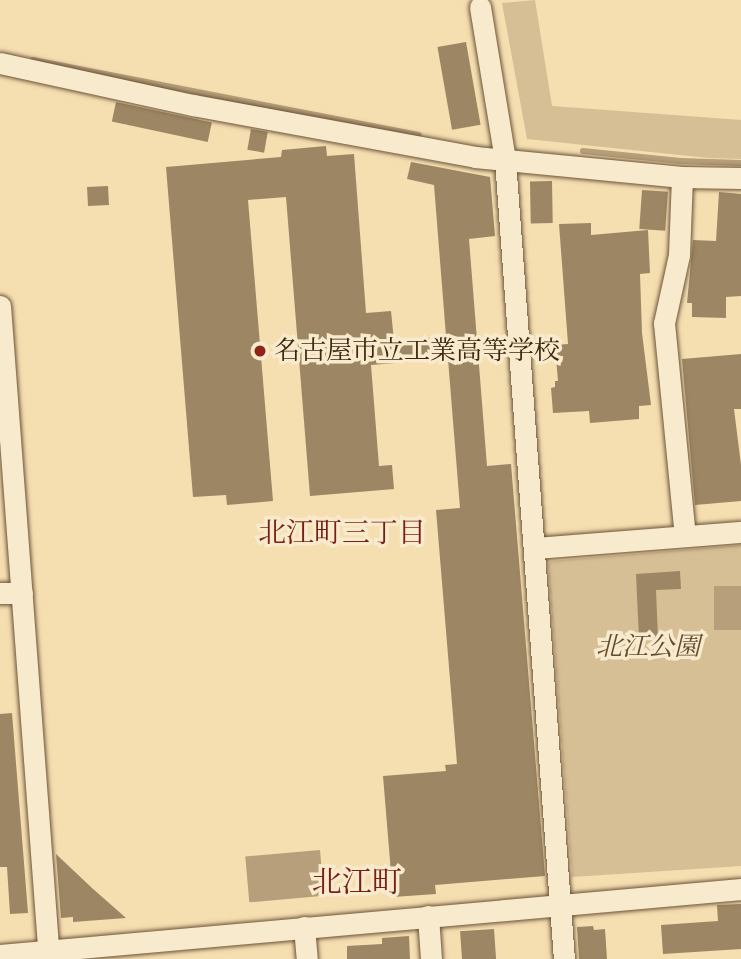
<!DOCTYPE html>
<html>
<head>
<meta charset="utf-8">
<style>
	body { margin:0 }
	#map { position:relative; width:741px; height:959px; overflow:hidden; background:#f5deb0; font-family:Alegreya,"Noto Serif JP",serif }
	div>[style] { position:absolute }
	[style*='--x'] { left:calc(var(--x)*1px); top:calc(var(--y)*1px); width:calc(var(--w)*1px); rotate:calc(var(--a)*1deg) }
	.green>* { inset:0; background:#d6bf95 }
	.water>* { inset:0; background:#b69f7a; transform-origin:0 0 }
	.stream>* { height:6px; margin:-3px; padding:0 3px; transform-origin:3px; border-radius:3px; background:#b69f7a }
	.building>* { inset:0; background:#9d8663; transform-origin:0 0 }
	.roads { filter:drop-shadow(0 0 2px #6b5438) drop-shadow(0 0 2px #6b5438) }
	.minor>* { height:21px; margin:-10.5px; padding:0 10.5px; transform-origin:10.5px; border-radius:10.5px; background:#f8eacc }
	.dots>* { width:19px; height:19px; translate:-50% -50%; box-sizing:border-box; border:4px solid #f8eacc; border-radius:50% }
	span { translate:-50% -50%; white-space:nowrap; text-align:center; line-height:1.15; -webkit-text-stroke:7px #f8eacc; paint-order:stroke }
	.poi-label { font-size:26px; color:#3d2610 }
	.left { translate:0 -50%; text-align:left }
	.park-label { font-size:26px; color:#634c31; font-style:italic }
	.neighbourhood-label { font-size:28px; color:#7a1f14 }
	.quarter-label { font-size:30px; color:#7a1f14 }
</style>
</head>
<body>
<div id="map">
	<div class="green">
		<i style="clip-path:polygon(535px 0,552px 106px,741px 120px,741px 159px,708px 158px,527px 139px,502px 3px)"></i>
		<i style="clip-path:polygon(741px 545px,741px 866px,572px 877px,548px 564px,551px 561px)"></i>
	</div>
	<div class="water">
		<i style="left:741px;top:586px;width:44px;height:27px;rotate:90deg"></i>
		<i style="left:320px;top:850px;width:46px;height:75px;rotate:85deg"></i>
	</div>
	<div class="stream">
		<i style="--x:33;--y:60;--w:393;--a:11"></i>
		<i style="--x:583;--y:151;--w:98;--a:5.9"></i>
		<i style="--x:680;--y:161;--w:61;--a:1.9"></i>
	</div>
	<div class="building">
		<i style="left:466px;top:42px;width:84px;height:29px;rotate:80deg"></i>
		<i style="left:116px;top:102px;width:98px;height:20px;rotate:12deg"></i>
		<i style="left:251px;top:129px;width:17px;height:21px;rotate:10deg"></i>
		<i style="clip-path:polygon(326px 146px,327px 156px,354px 154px,366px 313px,391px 311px,394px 341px,446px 336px,434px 185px,407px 179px,411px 162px,490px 177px,495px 236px,469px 239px,487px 466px,511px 464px,545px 876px,435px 885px,436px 894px,393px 897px,383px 776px,446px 771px,445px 765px,457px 764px,436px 510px,460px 508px,448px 359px,371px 365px,379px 466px,392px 465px,394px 489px,310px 496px,286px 197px,248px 200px,273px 501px,227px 505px,226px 495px,193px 497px,166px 167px,281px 157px,282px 150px)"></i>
		<i style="left:552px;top:181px;width:42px;height:22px;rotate:89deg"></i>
		<i style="left:108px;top:186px;width:19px;height:21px;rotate:87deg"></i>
		<i style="left:642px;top:190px;width:26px;height:39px;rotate:4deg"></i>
		<i style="clip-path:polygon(719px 192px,741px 194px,741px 296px,726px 297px,726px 318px,692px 317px,692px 303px,687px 303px,693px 240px,716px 241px)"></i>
		<i style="clip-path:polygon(591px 223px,591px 235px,648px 230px,650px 273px,640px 274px,642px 333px,651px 405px,639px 406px,639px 419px,590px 423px,589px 411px,553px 413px,551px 388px,555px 387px,555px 381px,558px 381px,555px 345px,568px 344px,559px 224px)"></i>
		<i style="clip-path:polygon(741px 354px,741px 409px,734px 409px,741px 465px,741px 501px,695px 505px,682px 359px)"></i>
		<i style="clip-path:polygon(680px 571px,681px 589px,656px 590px,658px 638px,639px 639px,636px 574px)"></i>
		<i style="clip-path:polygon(12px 713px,28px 913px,10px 914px,7px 867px,0 867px,0 714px)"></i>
		<i style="clip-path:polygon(56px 854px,92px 888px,126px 918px,73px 922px,73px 917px,61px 918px)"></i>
		<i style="clip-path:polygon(741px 904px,741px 949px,663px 954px,661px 925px,718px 921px,717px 905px)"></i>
		<i style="clip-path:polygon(593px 926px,594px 930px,605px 929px,607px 959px,579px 959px,577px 927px)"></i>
		<i style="left:494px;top:929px;width:30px;height:34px;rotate:86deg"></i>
		<i style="clip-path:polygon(409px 936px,410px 959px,347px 959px,347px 946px,382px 944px,382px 938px)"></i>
	</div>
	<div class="roads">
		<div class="minor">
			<i style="--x:480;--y:7;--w:155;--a:80.7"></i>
			<i style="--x:505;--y:160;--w:801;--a:85.78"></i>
			<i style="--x:0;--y:63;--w:198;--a:12.3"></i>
			<i style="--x:193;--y:105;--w:287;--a:10.4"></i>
			<i style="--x:475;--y:157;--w:208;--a:5.5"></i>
			<i style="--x:682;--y:177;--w:59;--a:1"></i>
			<i style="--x:682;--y:177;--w:78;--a:92.2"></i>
			<i style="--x:679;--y:255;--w:70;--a:102.4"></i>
			<i style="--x:664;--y:323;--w:214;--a:84.4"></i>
			<i style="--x:0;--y:306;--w:655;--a:85.71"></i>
			<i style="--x:536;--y:548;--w:206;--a:-4.5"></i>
			<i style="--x:0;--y:593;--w:22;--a:0"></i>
			<i style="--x:428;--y:916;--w:43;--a:86"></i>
			<i style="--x:304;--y:927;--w:32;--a:85"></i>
			<i style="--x:0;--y:955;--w:744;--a:-5.09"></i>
		</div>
	</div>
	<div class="dots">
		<i style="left:260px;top:351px;background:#8f2418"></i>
	</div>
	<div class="poi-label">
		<span class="left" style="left:274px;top:351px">名古屋市立工業高等学校</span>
	</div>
	<div class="park-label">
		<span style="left:648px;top:647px">北江公園</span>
	</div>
	<div class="neighbourhood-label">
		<span style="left:342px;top:533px">北江町三丁目</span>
	</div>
	<div class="quarter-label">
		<span style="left:357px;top:882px">北江町</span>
	</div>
</div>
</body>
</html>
